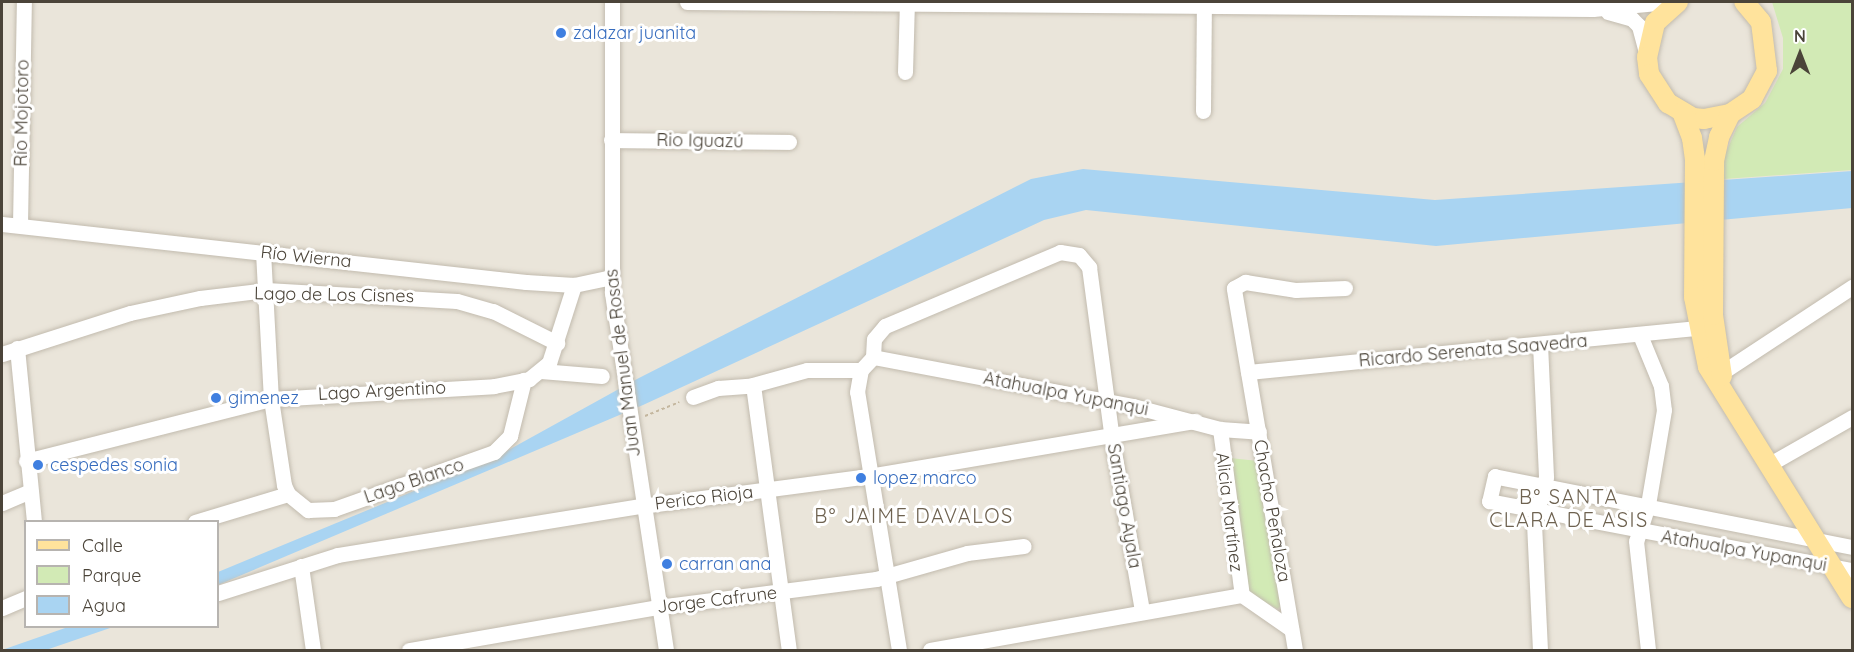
<!DOCTYPE html>
<html>
<head>
<meta charset="utf-8">
<style>
	body { margin:0 }
	#map { position:relative; width:1854px; height:652px; overflow:hidden; background:#f6f3ec; font-family:Quicksand,sans-serif }
	div>[style] { position:absolute }
	[style*='--x'] { left:calc(var(--x)*1px); top:calc(var(--y)*1px); width:calc(var(--w)*1px); rotate:calc(var(--a)*1deg) }
	.residential>* { inset:0; background:#eae5da }
	.green>* { inset:0; background:#d2eab5 }
	.water>* { inset:0; background:#a9d4f2 }
	.path>* { height:2px; margin-top:-1px; transform-origin:0; background:repeating-linear-gradient(90deg,#c4b79f 0 3px,transparent 0 6px) }
	.roads { filter:drop-shadow(0 0 2px #c2bbae) drop-shadow(0 0 2px #c2bbae) }
	.minor>* { height:15px; margin:-7.5px; padding:0 7.5px; transform-origin:7.5px; border-radius:7.5px; background:#fff }
	.major>* { height:20px; margin:-10px; padding:0 10px; transform-origin:10px; border-radius:10px; background:#ffe39c }
	.dots>* { width:16px; height:16px; translate:-50% -50%; box-sizing:border-box; border:3px solid #fff; border-radius:50% }
	span { translate:-50% -50%; white-space:nowrap; text-align:center; line-height:1.15; -webkit-text-stroke:6px #fff; paint-order:stroke }
	.shop-label { font-size:18px; color:#366cbe }
	.left { translate:0 -50%; text-align:left }
	.street-label { font-size:18px; color:#4b4439 }
	.neighbourhood-label { font-size:20px; color:#6e6250; letter-spacing:1.5px }
	.frame { position:absolute; inset:0; border:3px solid #4b4439; pointer-events:none }
	.legend { position:absolute; left:24px; top:520px; width:195px; height:108px; box-sizing:border-box; background:#fff; border:2px solid #b7b4b0; margin:0; padding:8px 10px; list-style:none; font-size:18px; color:#4b4439 }
	.legend li { display:flex; align-items:center; gap:12px; height:30px }
	.legend b { width:30px; border:2px solid #b7b4b0 }
	.north { position:absolute; left:1770px; top:24px; width:60px; height:60px; -webkit-text-stroke:4px #fff; paint-order:stroke; rotate:0deg; font-size:16px; font-weight:700; line-height:24px; text-align:center; color:#4b4439 }
	.north::after { content:''; display:block; margin:auto; width:21px; height:27px; background:#4b4439; clip-path:polygon(50% 0,100% 100%,50% 72%,0 100%) }
</style>
</head>
<body>
<div id="map">
	<div class="residential">
		<i style="clip-path:polygon(evenodd,2px 2px,1852px 2px,1852px 650px,2px 650px,2px 2px,26px 522px,218px 522px,218px 626px,26px 626px,26px 522px)"></i>
	</div>
	<div class="green">
		<i style="clip-path:polygon(1772px 2px,1852px 2px,1852px 170px,1724px 179px,1724px 157px,1737px 127px,1765px 103px,1783px 69px,1783px 38px)"></i>
		<i style="clip-path:polygon(1230px 458px,1258px 461px,1281px 605px,1278px 609px,1252px 595px,1245px 585px)"></i>
	</div>
	<div class="water">
		<i style="clip-path:polygon(1083px 169px,1435px 200px,1852px 171px,1852px 208px,1436px 246px,1086px 210px,1044px 220px,643px 405px,218px 585px,218px 572px,496px 457px,637px 379px,1031px 179px)"></i>
		<i style="clip-path:polygon(68px 627px,113px 627px,46px 650px,2px 650px)"></i>
	</div>
	<div class="path">
		<i style="--x:645;--y:416;--w:37;--a:-22"></i>
	</div>
	<div class="roads">
		<div class="minor">
			<i style="--x:612;--y:2;--w:291;--a:90"></i>
			<i style="--x:612;--y:293;--w:361;--a:81.4"></i>
			<i style="--x:687;--y:2;--w:906;--a:0.44"></i>
			<i style="--x:1593;--y:9;--w:75;--a:-5.3"></i>
			<i style="--x:1608;--y:12;--w:25;--a:16"></i>
			<i style="--x:1632;--y:19;--w:10;--a:45"></i>
			<i style="--x:1639;--y:26;--w:31;--a:75"></i>
			<i style="--x:905;--y:72;--w:70;--a:-88.4"></i>
			<i style="--x:1203;--y:111;--w:109;--a:-89.5"></i>
			<i style="--x:611;--y:140;--w:178;--a:0.6"></i>
			<i style="--x:2;--y:224;--w:527;--a:6.32"></i>
			<i style="--x:526;--y:282;--w:48;--a:3.6"></i>
			<i style="--x:574;--y:285;--w:38;--a:-12"></i>
			<i style="--x:20;--y:225;--w:223;--a:-89"></i>
			<i style="--x:263;--y:252;--w:147;--a:86.9"></i>
			<i style="--x:271;--y:399;--w:87;--a:81.4"></i>
			<i style="--x:284;--y:485;--w:10;--a:66"></i>
			<i style="--x:288;--y:494;--w:26;--a:39"></i>
			<i style="--x:308;--y:510;--w:26;--a:-2"></i>
			<i style="--x:334;--y:509;--w:170;--a:-19.6"></i>
			<i style="--x:494;--y:452;--w:23;--a:-45"></i>
			<i style="--x:510;--y:436;--w:58;--a:-76"></i>
			<i style="--x:1640;--y:335;--w:55;--a:67.6"></i>
			<i style="--x:1661;--y:386;--w:24;--a:83"></i>
			<i style="--x:1664;--y:410;--w:96;--a:99.6"></i>
			<i style="--x:1648;--y:505;--w:38;--a:108"></i>
			<i style="--x:1636;--y:541;--w:110;--a:83.7"></i>
			<i style="--x:1540;--y:344;--w:133;--a:87.4"></i>
			<i style="--x:1546;--y:477;--w:48;--a:104.6"></i>
			<i style="--x:1534;--y:523;--w:127;--a:87.3"></i>
			<i style="--x:17;--y:348;--w:175;--a:84.4"></i>
			<i style="--x:2;--y:354;--w:134;--a:-17.8"></i>
			<i style="--x:130;--y:313;--w:72;--a:-12.1"></i>
			<i style="--x:200;--y:298;--w:66;--a:-6.9"></i>
			<i style="--x:266;--y:290;--w:191;--a:3.3"></i>
			<i style="--x:457;--y:301;--w:37;--a:16"></i>
			<i style="--x:493;--y:311;--w:72;--a:26.6"></i>
			<i style="--x:873;--y:357;--w:265;--a:10.7"></i>
			<i style="--x:1133;--y:406;--w:90;--a:14.8"></i>
			<i style="--x:1220;--y:429;--w:39;--a:4"></i>
			<i style="--x:541;--y:371;--w:61;--a:4.7"></i>
			<i style="--x:1248;--y:372;--w:452;--a:-5.6"></i>
			<i style="--x:1721;--y:373;--w:157;--a:-33.3"></i>
			<i style="--x:753;--y:385;--w:267;--a:82.3"></i>
			<i style="--x:693;--y:397;--w:27;--a:-20"></i>
			<i style="--x:718;--y:388;--w:31;--a:-4"></i>
			<i style="--x:749;--y:386;--w:60;--a:-15.4"></i>
			<i style="--x:807;--y:370;--w:54;--a:0"></i>
			<i style="--x:1220;--y:429;--w:167;--a:82.5"></i>
			<i style="--x:26;--y:461;--w:253;--a:-14.2"></i>
			<i style="--x:271;--y:399;--w:223;--a:-3.3"></i>
			<i style="--x:494;--y:386;--w:36;--a:-11"></i>
			<i style="--x:529;--y:379;--w:26;--a:-39"></i>
			<i style="--x:549;--y:363;--w:82;--a:-72.2"></i>
			<i style="--x:1768;--y:465;--w:97;--a:-29.7"></i>
			<i style="--x:2;--y:503;--w:28;--a:-23"></i>
			<i style="--x:195;--y:522;--w:97;--a:-16.8"></i>
			<i style="--x:1852;--y:547;--w:364;--a:-168.8"></i>
			<i style="--x:1495;--y:476;--w:26;--a:103"></i>
			<i style="--x:1489;--y:501;--w:369;--a:10.8"></i>
			<i style="--x:301;--y:566;--w:85;--a:81.9"></i>
			<i style="--x:218;--y:593;--w:126;--a:-17.6"></i>
			<i style="--x:338;--y:555;--w:307;--a:-9.2"></i>
			<i style="--x:641;--y:506;--w:230;--a:-7.5"></i>
			<i style="--x:869;--y:476;--w:331;--a:-9.6"></i>
			<i style="--x:2;--y:608;--w:26;--a:-23"></i>
			<i style="--x:409;--y:650;--w:253;--a:-9.8"></i>
			<i style="--x:658;--y:607;--w:220;--a:-7.3"></i>
			<i style="--x:876;--y:579;--w:95;--a:-15.9"></i>
			<i style="--x:967;--y:553;--w:57;--a:-7"></i>
			<i style="--x:899;--y:650;--w:261;--a:-99.2"></i>
			<i style="--x:857;--y:392;--w:22;--a:-80"></i>
			<i style="--x:861;--y:370;--w:18;--a:-47"></i>
			<i style="--x:873;--y:357;--w:18;--a:-87"></i>
			<i style="--x:874;--y:339;--w:17;--a:-50"></i>
			<i style="--x:885;--y:326;--w:190;--a:-22.9"></i>
			<i style="--x:1060;--y:252;--w:19;--a:9"></i>
			<i style="--x:1079;--y:255;--w:16;--a:50"></i>
			<i style="--x:1089;--y:267;--w:181;--a:82.4"></i>
			<i style="--x:1113;--y:446;--w:167;--a:80"></i>
			<i style="--x:930;--y:650;--w:317;--a:-10"></i>
			<i style="--x:1242;--y:595;--w:60;--a:34.8"></i>
			<i style="--x:1295;--y:650;--w:367;--a:-99.6"></i>
			<i style="--x:1234;--y:288;--w:13;--a:-29"></i>
			<i style="--x:1245;--y:282;--w:52;--a:8.9"></i>
			<i style="--x:1296;--y:290;--w:49;--a:-2.3"></i>
		</div>
		<div class="major">
			<i style="--x:1678;--y:2;--w:31;--a:138"></i>
			<i style="--x:1655;--y:23;--w:35;--a:103"></i>
			<i style="--x:1647;--y:57;--w:17;--a:83"></i>
			<i style="--x:1649;--y:74;--w:35;--a:57"></i>
			<i style="--x:1668;--y:103;--w:29;--a:31"></i>
			<i style="--x:1693;--y:118;--w:11;--a:5"></i>
			<i style="--x:1704;--y:119;--w:26;--a:-11"></i>
			<i style="--x:1730;--y:114;--w:27;--a:-34"></i>
			<i style="--x:1752;--y:99;--w:32;--a:-62"></i>
			<i style="--x:1767;--y:71;--w:49;--a:-97"></i>
			<i style="--x:1761;--y:22;--w:26;--a:-130"></i>
			<i style="--x:1682;--y:112;--w:28;--a:69"></i>
			<i style="--x:1692;--y:138;--w:21;--a:82"></i>
			<i style="--x:1695;--y:159;--w:138;--a:90.4"></i>
			<i style="--x:1694;--y:297;--w:71;--a:78.7"></i>
			<i style="--x:1708;--y:367;--w:272;--a:58.1"></i>
			<i style="--x:1722;--y:376;--w:62;--a:-98.4"></i>
			<i style="--x:1713;--y:315;--w:154;--a:-89.6"></i>
			<i style="--x:1714;--y:161;--w:25;--a:-78"></i>
			<i style="--x:1719;--y:137;--w:25;--a:-64"></i>
		</div>
	</div>
	<div class="dots">
		<i style="left:561px;top:33px;background:#3f7fe0"></i>
		<i style="left:216px;top:398px;background:#3f7fe0"></i>
		<i style="left:38px;top:465px;background:#3f7fe0"></i>
		<i style="left:861px;top:478px;background:#3f7fe0"></i>
		<i style="left:667px;top:564px;background:#3f7fe0"></i>
	</div>
	<div class="shop-label">
		<span class="left" style="left:573px;top:33px">zalazar juanita</span>
		<span class="left" style="left:228px;top:398px">gimenez</span>
		<span class="left" style="left:50px;top:465px">cespedes sonia</span>
		<span class="left" style="left:873px;top:478px">lopez marco</span>
		<span class="left" style="left:679px;top:564px">carran ana</span>
	</div>
	<div class="street-label">
		<span style="left:22px;top:113px;rotate:-89deg">Río Mojotoro</span>
		<span style="left:700px;top:141px;rotate:1deg">Rio Iguazú</span>
		<span style="left:306px;top:257px;rotate:6deg">Río Wierna</span>
		<span style="left:334px;top:295px;rotate:1deg">Lago de Los Cisnes</span>
		<span style="left:1473px;top:351px;rotate:-5deg">Ricardo Serenata Saavedra</span>
		<span style="left:623px;top:363px;rotate:-97deg">Juan Manuel de Rosas</span>
		<span style="left:382px;top:391px;rotate:-3deg">Lago Argentino</span>
		<span style="left:1066px;top:394px;rotate:11deg">Atahualpa Yupanqui</span>
		<span style="left:414px;top:481px;rotate:-19deg">Lago Blanco</span>
		<span style="left:704px;top:498px;rotate:-7deg">Perico Rioja</span>
		<span style="left:1124px;top:506px;rotate:80deg">Santiago Ayala</span>
		<span style="left:1272px;top:511px;rotate:80deg">Chacho Peñaloza</span>
		<span style="left:1229px;top:512px;rotate:83deg">Alicia Martínez</span>
		<span style="left:1744px;top:551px;rotate:10deg">Atahualpa Yupanqui</span>
		<span style="left:717px;top:600px;rotate:-7deg">Jorge Cafrune</span>
	</div>
	<div class="neighbourhood-label">
		<span style="left:1569px;top:508px">B° SANTA<br>CLARA DE ASIS</span>
		<span style="left:914px;top:515px">B° JAIME DAVALOS</span>
	</div>
	<div class="frame"></div>
	<ul class="legend">
	<li><b style="height:8px;background:#ffe39c"></b>Calle</li>
	<li><b style="height:16px;background:#d2eab5"></b>Parque</li>
	<li><b style="height:16px;background:#a9d4f2"></b>Agua</li>
	</ul>
	<div class="north">N</div>
</div>
</body>
</html>
